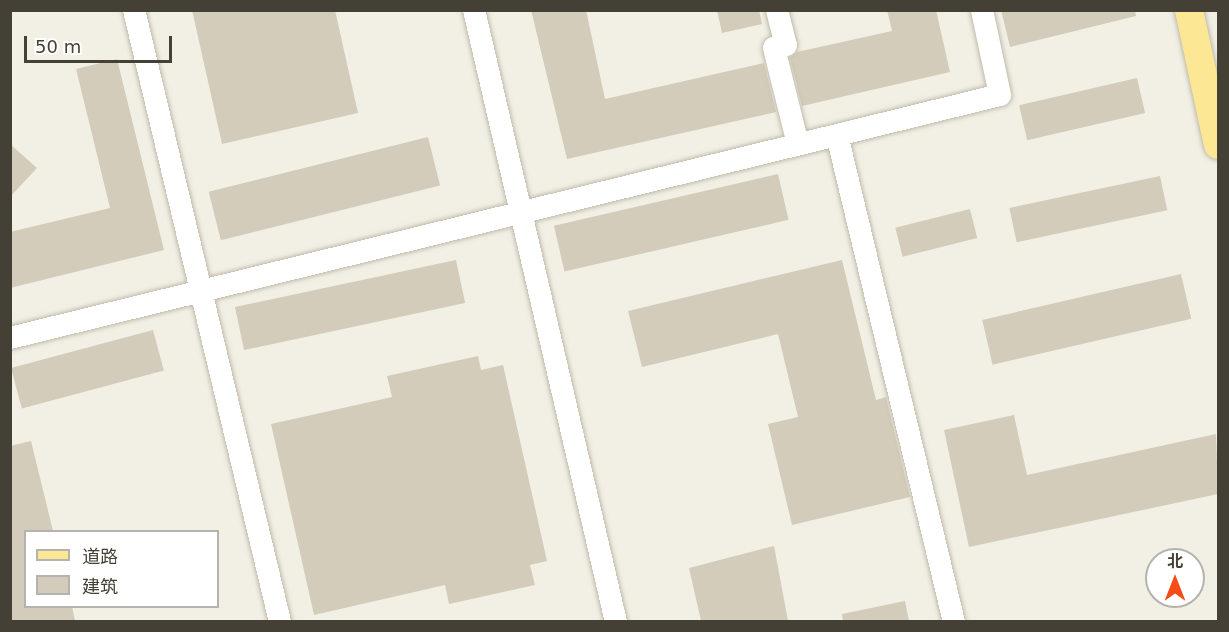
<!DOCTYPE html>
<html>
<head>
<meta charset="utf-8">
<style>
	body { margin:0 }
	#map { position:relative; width:1229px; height:632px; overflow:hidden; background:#f2efe5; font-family:"DejaVu Sans","Noto Sans SC",sans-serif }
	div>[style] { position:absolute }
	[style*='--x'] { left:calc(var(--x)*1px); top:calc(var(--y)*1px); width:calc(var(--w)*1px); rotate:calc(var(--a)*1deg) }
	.building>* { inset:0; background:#d4ccbb; transform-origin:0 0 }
	.roads { filter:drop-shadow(0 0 2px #c0bbab) drop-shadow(0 0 2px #c0bbab) }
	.minor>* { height:22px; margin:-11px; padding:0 11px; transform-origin:11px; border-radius:11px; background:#fff }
	.major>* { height:28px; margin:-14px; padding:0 14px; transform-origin:14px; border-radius:14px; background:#fce795 }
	span { translate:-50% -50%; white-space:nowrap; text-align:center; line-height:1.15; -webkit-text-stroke:4.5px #fff; paint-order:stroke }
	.frame { position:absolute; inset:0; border:12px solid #454035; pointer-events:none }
	.legend { position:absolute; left:24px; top:530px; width:195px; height:78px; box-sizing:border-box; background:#fff; border:2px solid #b5b3ae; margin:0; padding:8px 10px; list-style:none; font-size:18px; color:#454035 }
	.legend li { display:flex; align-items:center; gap:12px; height:30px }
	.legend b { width:30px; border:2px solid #b5b3ae }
	.north { position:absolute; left:1145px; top:548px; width:60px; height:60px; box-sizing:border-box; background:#fff; border:2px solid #b5b3ae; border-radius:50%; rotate:0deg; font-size:16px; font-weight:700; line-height:24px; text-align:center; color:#454035 }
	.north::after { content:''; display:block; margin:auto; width:21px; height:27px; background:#f54c19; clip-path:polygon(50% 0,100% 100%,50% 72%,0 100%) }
	.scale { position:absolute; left:24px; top:36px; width:148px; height:27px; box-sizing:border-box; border:3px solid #454035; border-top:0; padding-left:8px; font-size:18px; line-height:21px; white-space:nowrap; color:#454035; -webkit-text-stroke:4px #fff; paint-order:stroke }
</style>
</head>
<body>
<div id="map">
	<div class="building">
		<i style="clip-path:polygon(192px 10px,335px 10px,358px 113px,222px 144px)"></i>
		<i style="clip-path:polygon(531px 10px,586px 10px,605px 99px,764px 63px,776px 112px,567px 159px)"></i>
		<i style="clip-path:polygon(717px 10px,759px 10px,762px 24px,722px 33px)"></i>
		<i style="clip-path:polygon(887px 10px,936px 10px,950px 72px,802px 106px,790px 58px,797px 52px,892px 31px)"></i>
		<i style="clip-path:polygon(1001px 10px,1135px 10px,1136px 16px,1010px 47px)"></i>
		<i style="clip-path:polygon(117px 59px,164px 250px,10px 288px,10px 232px,110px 208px,76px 69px)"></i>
		<i style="left:1137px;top:78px;width:36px;height:121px;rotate:77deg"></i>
		<i style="left:428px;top:137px;width:50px;height:226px;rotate:76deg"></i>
		<i style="clip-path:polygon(10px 144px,37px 168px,10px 197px)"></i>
		<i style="left:778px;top:174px;width:47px;height:230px;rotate:77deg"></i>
		<i style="left:1160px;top:176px;width:35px;height:154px;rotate:78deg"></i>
		<i style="left:970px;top:209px;width:30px;height:77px;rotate:76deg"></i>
		<i style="left:456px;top:260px;width:44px;height:226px;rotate:78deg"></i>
		<i style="clip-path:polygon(842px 260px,876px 400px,886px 397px,910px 497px,792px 525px,768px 424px,798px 417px,778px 334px,642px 367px,628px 311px)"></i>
		<i style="left:1181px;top:274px;width:46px;height:204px;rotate:77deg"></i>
		<i style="left:153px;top:330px;width:42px;height:147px;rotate:75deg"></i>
		<i style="clip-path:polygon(478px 356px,481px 370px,503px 365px,547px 561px,530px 565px,535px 585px,449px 604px,445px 585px,314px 615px,271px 424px,392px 397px,387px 376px)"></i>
		<i style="clip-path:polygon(1014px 415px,1027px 475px,1216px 434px,1218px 494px,969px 547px,944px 430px)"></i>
		<i style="clip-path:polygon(31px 441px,53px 531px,26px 531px,26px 606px,72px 606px,75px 621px,10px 621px,10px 446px)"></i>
		<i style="clip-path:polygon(774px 546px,788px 621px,701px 621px,689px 568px)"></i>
		<i style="clip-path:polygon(905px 601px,909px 621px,843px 621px,842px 614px)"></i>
	</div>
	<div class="roads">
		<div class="minor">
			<i style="--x:134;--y:10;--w:629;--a:76.58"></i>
			<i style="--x:474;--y:10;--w:628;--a:76.94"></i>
			<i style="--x:777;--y:10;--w:36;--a:76"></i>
			<i style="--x:786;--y:45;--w:12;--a:166"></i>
			<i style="--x:774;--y:48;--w:99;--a:76"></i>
			<i style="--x:837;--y:135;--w:501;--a:76.49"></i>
			<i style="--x:10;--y:338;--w:1019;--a:-13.79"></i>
			<i style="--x:1000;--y:95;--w:87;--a:-102"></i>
		</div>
		<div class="major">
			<i style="--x:1189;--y:10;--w:138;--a:77.9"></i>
		</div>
	</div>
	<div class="frame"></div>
	<ul class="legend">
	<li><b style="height:8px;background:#fce795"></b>道路</li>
	<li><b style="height:16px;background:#d4ccbb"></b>建筑</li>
	</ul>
	<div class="north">北</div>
	<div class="scale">50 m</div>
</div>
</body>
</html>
